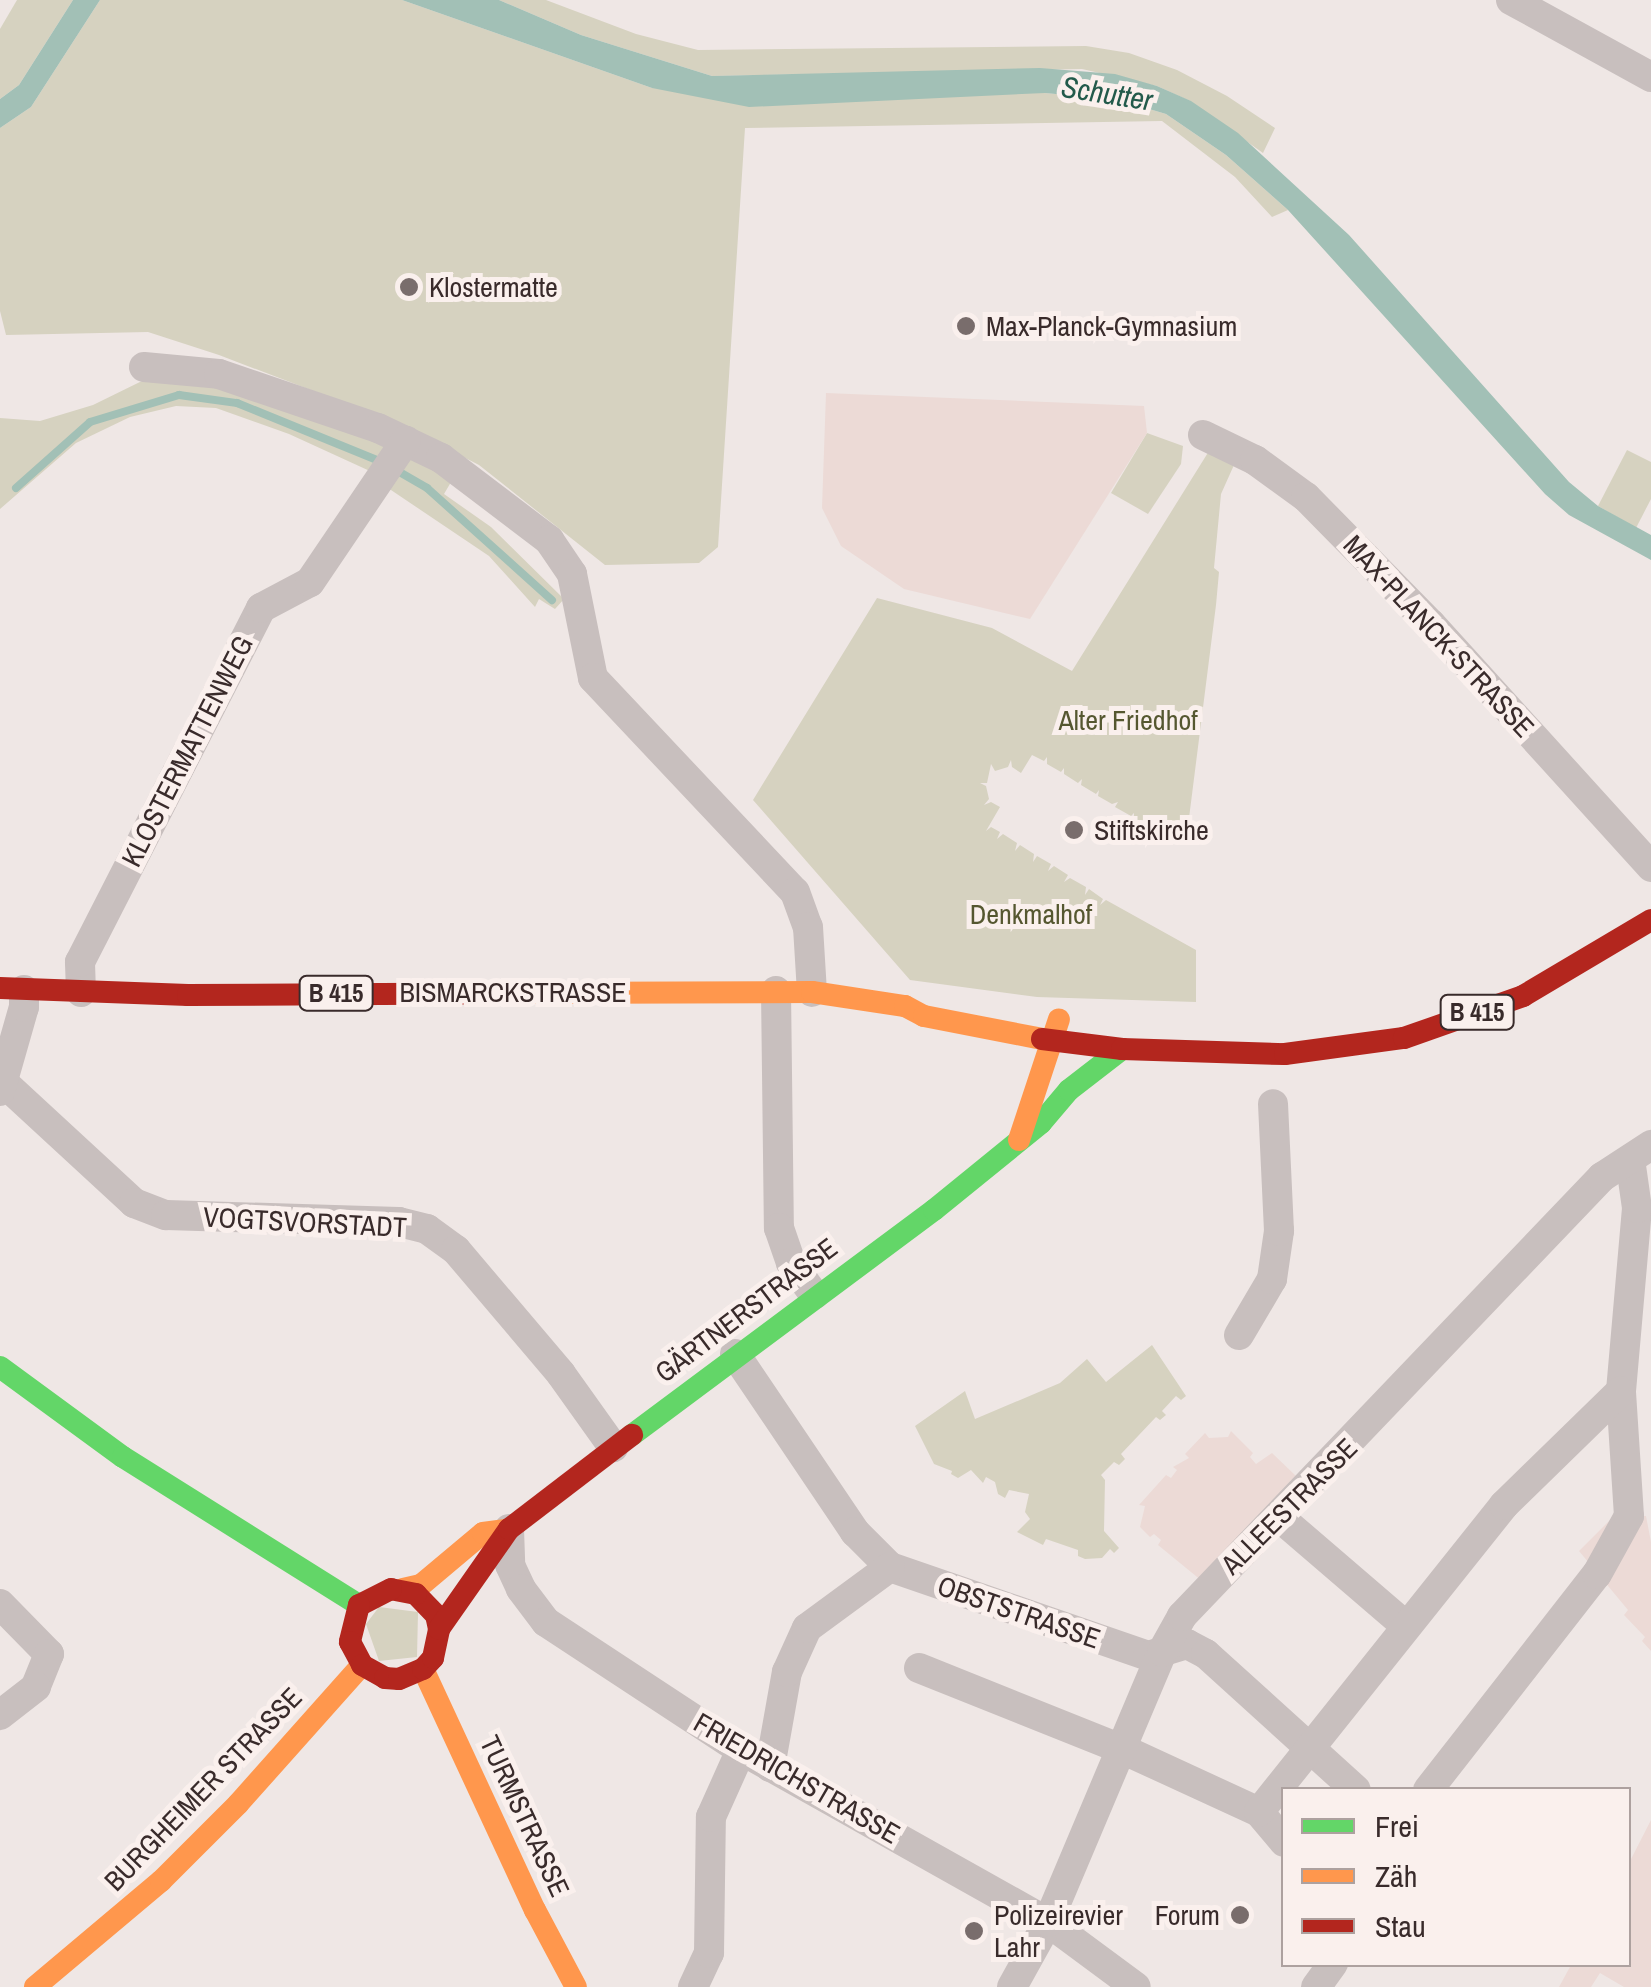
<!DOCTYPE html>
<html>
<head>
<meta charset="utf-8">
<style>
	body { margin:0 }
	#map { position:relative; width:1651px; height:1987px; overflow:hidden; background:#efe7e5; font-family:"Archivo Narrow",sans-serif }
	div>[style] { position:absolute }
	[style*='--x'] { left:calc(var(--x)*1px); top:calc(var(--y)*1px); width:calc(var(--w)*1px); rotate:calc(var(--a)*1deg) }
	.green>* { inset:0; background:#d6d2c0 }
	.plaza>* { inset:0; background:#ecdad6 }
	.water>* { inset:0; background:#a2c0b6 }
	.stream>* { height:8px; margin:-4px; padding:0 4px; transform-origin:4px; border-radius:4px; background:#a2c0b6 }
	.street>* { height:30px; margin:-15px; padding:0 15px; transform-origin:15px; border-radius:15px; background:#c8bfbe }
	.fast>* { height:22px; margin:-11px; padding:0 11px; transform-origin:11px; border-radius:11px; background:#63d668 }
	.slow>* { height:22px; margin:-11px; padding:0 11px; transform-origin:11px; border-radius:11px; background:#ff974d }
	.jam>* { height:22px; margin:-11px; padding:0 11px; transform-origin:11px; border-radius:11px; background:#b3261e }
	.dots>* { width:28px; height:28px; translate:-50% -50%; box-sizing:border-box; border:5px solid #faf0ed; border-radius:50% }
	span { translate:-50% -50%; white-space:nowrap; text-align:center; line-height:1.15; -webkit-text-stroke:10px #faf0ed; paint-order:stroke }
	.shield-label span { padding:2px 8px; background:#faf0ed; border:2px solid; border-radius:8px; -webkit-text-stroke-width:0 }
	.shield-label { font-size:25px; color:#392b2b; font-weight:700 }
	.poi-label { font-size:28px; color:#392b2b }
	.left { translate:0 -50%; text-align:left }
	.right { translate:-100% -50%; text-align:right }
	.street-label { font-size:28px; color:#392b2b }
	.park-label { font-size:28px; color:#555730 }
	.water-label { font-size:30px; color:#225a4b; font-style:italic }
	.legend { position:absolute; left:1281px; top:1787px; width:350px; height:180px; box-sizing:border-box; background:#faf0ed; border:2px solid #ada19f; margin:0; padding:12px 18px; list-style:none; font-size:30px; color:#392b2b }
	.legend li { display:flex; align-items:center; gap:20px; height:50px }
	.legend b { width:50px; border:2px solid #ada19f }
</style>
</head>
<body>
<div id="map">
	<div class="green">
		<i style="clip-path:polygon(17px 0,73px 0,19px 85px,0 99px,0 29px)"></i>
		<i style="clip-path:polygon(100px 0,402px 0,652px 88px,1045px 93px,1119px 100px,1166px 114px,1226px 155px,1288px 210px,1272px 217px,1235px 177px,1162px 121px,745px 128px,718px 547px,699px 563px,605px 565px,479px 465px,397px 423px,219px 355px,148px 332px,6px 335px,0 311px,0 128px,31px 107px)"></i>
		<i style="clip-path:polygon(499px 0,546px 0,636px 34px,698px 50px,1086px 46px,1129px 53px,1177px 70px,1227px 96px,1275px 128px,1263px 153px,1190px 101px,1157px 86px,1082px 69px,712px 76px,581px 35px)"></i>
		<i style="clip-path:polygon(197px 377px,390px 447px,372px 472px,289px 434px,216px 408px,176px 406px,130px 417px,76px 443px,0 509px,0 418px,40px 421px,93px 405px,146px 379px)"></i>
		<i style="clip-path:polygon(1147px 433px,1183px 446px,1181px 464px,1148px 514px,1111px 493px)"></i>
		<i style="clip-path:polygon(1627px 450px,1651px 462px,1651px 499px,1636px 528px,1598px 506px)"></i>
		<i style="clip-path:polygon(1209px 451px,1234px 465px,1221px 494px,1214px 568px,1219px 572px,1216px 605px,1188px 826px,1152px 823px,1149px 827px,1134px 818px,1134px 813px,1131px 816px,1115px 807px,1118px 802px,1112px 804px,1098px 796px,1099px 790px,1096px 794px,1081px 785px,1082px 779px,1078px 783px,1064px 774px,1064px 768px,1061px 772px,1047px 764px,1047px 757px,1044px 761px,1032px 755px,1021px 773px,1012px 767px,1011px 760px,1008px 767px,995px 771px,991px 764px,987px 783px,980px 783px,986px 786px,989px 799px,984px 805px,991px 802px,1000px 807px,986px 831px,991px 827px,1000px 832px,997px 839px,1003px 834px,1017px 843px,1015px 851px,1020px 845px,1034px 854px,1033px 862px,1037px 856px,1051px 864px,1048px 871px,1054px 866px,1068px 875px,1064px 882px,1070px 878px,1086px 887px,1085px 895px,1089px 889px,1103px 899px,1100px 905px,1106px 900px,1196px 950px,1196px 1002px,1037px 997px,910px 980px,753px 800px,877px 598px,992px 628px,1072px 671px)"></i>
		<i style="clip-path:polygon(414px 457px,454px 477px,444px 494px,491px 527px,564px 599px,555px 609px,539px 599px,535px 607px,489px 556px,388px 488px,404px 461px)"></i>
		<i style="clip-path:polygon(1152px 1345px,1186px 1396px,1181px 1400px,1176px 1396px,1162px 1411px,1166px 1415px,1160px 1420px,1156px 1417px,1121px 1454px,1125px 1459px,1119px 1465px,1114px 1462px,1101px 1475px,1105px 1480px,1104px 1531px,1119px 1548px,1114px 1553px,1110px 1549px,1102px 1558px,1085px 1559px,1078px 1556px,1078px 1550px,1046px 1539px,1043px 1545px,1017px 1532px,1030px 1519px,1025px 1512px,1029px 1494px,1009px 1490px,1005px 1498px,998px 1494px,995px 1482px,986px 1477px,983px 1483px,971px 1470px,958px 1478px,951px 1474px,952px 1471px,934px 1464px,915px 1426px,965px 1391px,975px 1419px,1060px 1383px,1087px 1359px,1106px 1382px)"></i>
		<i style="clip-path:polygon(379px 1607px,418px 1612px,417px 1657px,379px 1661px,366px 1624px)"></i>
	</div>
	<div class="plaza">
		<i style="clip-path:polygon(826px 393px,1144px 406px,1147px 433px,1030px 619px,904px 589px,841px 546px,822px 508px)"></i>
		<i style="clip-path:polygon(1231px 1431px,1253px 1453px,1250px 1457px,1256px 1464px,1272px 1453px,1296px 1476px,1202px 1581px,1158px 1545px,1161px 1540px,1154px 1534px,1150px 1537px,1140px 1527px,1145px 1506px,1139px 1505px,1166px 1475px,1171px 1478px,1177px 1470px,1173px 1467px,1189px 1458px,1185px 1454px,1205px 1433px,1209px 1438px,1228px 1437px)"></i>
		<i style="clip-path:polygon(1615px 1515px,1646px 1516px,1651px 1542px,1651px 1651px,1642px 1641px,1645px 1637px,1624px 1615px,1628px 1610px,1579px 1551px)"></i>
		<i style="clip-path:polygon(1651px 1820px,1651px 1987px,1624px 1987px,1600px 1973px,1591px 1987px,1559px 1987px,1571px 1965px,1628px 1964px,1629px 1863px)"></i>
	</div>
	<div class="water">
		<i style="clip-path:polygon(73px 0,100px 0,31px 107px,0 128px,0 99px,19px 85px)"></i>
		<i style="clip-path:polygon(402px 0,499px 0,581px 35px,712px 76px,1040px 68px,1115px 74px,1157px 86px,1191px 101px,1238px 133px,1349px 235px,1569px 482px,1598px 506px,1651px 535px,1651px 560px,1569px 515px,1545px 494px,1288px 210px,1226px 155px,1166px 114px,1119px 100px,1045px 93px,749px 107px,652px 88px)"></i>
	</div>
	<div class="stream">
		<i style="--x:396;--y:470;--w:36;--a:30"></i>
		<i style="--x:427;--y:488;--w:168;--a:41.9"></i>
		<i style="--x:16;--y:488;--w:99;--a:-41.7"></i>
		<i style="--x:90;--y:422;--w:93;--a:-16.9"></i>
		<i style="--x:179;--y:395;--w:59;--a:7.9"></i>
		<i style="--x:237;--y:403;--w:159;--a:22.2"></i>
	</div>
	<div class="street">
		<i style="--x:1511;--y:0;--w:160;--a:28.8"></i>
		<i style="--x:144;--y:367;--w:75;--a:5.3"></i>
		<i style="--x:219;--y:374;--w:168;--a:18.8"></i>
		<i style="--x:378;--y:428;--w:70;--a:25.5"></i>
		<i style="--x:441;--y:458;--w:136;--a:37.2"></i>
		<i style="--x:549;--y:540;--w:41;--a:55.9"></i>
		<i style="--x:572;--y:574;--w:106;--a:78.6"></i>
		<i style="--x:593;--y:678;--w:294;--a:46.7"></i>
		<i style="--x:795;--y:892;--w:37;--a:70"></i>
		<i style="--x:808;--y:927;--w:65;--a:86.5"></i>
		<i style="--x:1203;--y:435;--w:58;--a:25.7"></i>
		<i style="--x:1255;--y:460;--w:63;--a:36"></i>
		<i style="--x:1306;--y:497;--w:178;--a:45.5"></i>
		<i style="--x:1431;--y:624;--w:328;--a:47.8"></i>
		<i style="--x:776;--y:991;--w:237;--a:89.3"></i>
		<i style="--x:779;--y:1228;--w:37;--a:71"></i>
		<i style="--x:791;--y:1263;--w:39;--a:54"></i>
		<i style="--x:81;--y:992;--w:30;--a:-92"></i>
		<i style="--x:80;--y:962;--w:398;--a:-62.9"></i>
		<i style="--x:261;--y:608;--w:55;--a:-28"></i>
		<i style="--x:310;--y:582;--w:171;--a:-55.9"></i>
		<i style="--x:4;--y:1083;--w:177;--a:42.7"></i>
		<i style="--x:134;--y:1203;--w:34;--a:21"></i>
		<i style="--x:166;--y:1215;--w:233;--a:1.7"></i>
		<i style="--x:399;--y:1222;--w:29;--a:14"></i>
		<i style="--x:427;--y:1229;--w:36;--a:36"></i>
		<i style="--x:456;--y:1250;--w:162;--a:49.7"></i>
		<i style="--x:561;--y:1374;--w:90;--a:54.5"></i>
		<i style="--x:0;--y:1091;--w:87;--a:-74.1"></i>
		<i style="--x:24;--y:1007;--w:17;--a:-90"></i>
		<i style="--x:1239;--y:1335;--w:65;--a:-59.5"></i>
		<i style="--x:1272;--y:1279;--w:49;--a:-81.7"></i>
		<i style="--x:1279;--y:1231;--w:127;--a:-92.7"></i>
		<i style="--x:735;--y:1354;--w:215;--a:56"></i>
		<i style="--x:855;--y:1532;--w:49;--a:45"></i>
		<i style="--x:890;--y:1567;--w:273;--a:19"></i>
		<i style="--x:1148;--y:1656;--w:41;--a:-17.1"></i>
		<i style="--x:1187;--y:1644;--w:21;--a:28"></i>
		<i style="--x:1206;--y:1654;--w:202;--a:42.2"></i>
		<i style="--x:1278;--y:1516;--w:169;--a:40.7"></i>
		<i style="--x:509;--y:1529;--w:36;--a:88"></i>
		<i style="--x:510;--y:1565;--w:26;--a:65"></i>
		<i style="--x:521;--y:1589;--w:41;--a:52.9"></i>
		<i style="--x:546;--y:1622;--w:233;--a:33.3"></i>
		<i style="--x:741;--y:1750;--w:352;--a:29.3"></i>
		<i style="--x:1048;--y:1922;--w:109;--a:36.5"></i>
		<i style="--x:0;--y:1604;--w:70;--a:45.6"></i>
		<i style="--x:49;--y:1654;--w:35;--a:112"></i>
		<i style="--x:36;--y:1687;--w:46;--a:142.1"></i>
		<i style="--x:919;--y:1668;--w:219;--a:21.8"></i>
		<i style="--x:1122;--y:1749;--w:151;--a:24.7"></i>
		<i style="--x:1259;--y:1812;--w:39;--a:50"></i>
		<i style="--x:770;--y:1767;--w:97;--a:-79.9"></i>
		<i style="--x:787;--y:1672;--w:48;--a:-65.6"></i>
		<i style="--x:807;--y:1628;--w:103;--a:-36.3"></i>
		<i style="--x:1428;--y:1790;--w:274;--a:-52"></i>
		<i style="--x:1597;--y:1574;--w:66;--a:-61.1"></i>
		<i style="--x:1629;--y:1516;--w:125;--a:-93.7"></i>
		<i style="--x:1621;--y:1391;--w:184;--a:-85"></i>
		<i style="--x:1637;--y:1208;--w:49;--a:-98.1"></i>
		<i style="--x:1259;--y:1812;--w:393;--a:-51.4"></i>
		<i style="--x:1504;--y:1505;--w:163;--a:-44.3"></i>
		<i style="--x:693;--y:1987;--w:38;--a:-65"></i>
		<i style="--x:709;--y:1953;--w:136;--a:-89.2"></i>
		<i style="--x:711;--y:1817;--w:73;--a:-65.9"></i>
		<i style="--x:1012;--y:1987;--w:74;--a:-61"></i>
		<i style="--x:1048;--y:1922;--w:293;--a:-67.1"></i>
		<i style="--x:1162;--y:1652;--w:41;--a:-60.9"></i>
		<i style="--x:1182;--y:1616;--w:608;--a:-46.27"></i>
		<i style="--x:1602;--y:1177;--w:59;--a:-33.1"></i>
		<i style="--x:1316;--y:1987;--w:29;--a:-54"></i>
	</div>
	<div class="fast">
		<i style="--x:0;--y:1367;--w:152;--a:36.2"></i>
		<i style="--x:123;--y:1457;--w:279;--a:32.1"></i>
		<i style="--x:632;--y:1435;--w:377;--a:-36.7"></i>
		<i style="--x:934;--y:1210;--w:138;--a:-39.1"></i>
		<i style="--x:1041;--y:1123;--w:43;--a:-49.7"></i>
		<i style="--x:1069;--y:1090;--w:67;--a:-37.7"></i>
	</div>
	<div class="slow">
		<i style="--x:518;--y:993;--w:294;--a:-0.2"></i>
		<i style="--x:812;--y:992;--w:94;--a:8.6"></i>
		<i style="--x:905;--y:1006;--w:21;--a:28"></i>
		<i style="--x:924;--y:1016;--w:120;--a:11"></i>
		<i style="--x:1019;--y:1140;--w:127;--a:-71.7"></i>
		<i style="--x:403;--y:1589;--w:18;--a:-13"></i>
		<i style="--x:421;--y:1585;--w:81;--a:-40"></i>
		<i style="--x:483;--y:1533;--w:21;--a:-8"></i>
		<i style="--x:423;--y:1669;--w:266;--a:65.1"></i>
		<i style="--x:535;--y:1910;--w:87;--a:62"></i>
		<i style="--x:35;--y:1987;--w:165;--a:-40.1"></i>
		<i style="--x:161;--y:1881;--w:109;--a:-45"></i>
		<i style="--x:238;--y:1804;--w:186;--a:-48.3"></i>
	</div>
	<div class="jam">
		<i style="--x:0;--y:988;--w:188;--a:2.1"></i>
		<i style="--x:188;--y:995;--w:330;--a:-0.3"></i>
		<i style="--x:1042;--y:1039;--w:81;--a:7.1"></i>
		<i style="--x:1122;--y:1049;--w:163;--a:1.8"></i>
		<i style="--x:1285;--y:1054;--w:120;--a:-7.7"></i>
		<i style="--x:1404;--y:1038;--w:126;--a:-19.4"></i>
		<i style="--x:1523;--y:996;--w:149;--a:-30.7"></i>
		<i style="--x:439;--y:1629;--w:14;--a:-102"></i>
		<i style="--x:436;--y:1615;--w:29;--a:-134"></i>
		<i style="--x:416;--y:1594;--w:25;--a:-169"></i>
		<i style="--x:391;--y:1589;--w:36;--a:153"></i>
		<i style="--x:359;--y:1605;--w:38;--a:104"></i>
		<i style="--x:350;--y:1642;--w:26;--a:62"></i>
		<i style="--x:362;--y:1665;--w:26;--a:29"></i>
		<i style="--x:385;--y:1678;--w:14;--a:4"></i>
		<i style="--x:399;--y:1679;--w:26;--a:-23"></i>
		<i style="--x:423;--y:1669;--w:15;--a:-48"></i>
		<i style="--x:433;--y:1658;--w:30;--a:-78"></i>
		<i style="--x:439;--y:1629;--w:122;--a:-55"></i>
		<i style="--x:509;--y:1529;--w:155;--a:-37.4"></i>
	</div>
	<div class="dots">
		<i style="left:409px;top:287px;background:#796d6c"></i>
		<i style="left:966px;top:326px;background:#796d6c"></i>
		<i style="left:1074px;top:830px;background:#796d6c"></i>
		<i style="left:1240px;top:1915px;background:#796d6c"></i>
		<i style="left:974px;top:1931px;background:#796d6c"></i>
	</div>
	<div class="shield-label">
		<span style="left:336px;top:993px">B 415</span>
		<span style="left:1477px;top:1012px">B 415</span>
	</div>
	<div class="poi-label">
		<span class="left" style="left:429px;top:287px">Klostermatte</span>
		<span class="left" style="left:986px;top:326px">Max-Planck-Gymnasium</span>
		<span class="left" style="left:1094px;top:830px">Stiftskirche</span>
		<span class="left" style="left:994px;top:1931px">Polizeirevier<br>Lahr</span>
		<span class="right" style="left:1220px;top:1915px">Forum</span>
	</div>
	<div class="street-label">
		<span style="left:1439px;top:636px;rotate:47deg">MAX-PLANCK-STRASSE</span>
		<span style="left:187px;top:751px;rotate:-63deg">KLOSTERMATTENWEG</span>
		<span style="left:513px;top:992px">BISMARCKSTRASSE</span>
		<span style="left:305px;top:1222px;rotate:3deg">VOGTSVORSTADT</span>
		<span style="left:746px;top:1310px;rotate:-37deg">GÄRTNERSTRASSE</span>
		<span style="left:1289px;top:1506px;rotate:-45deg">ALLEESTRASSE</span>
		<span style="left:1019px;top:1612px;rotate:19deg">OBSTSTRASSE</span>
		<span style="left:797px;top:1778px;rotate:30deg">FRIEDRICHSTRASSE</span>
		<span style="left:203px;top:1789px;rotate:-46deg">BURGHEIMER STRASSE</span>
		<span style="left:525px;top:1816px;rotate:65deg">TURMSTRASSE</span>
	</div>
	<div class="park-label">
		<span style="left:1128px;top:720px">Alter Friedhof</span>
		<span style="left:1031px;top:914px">Denkmalhof</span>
	</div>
	<div class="water-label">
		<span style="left:1107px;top:93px;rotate:9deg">Schutter</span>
	</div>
	<ul class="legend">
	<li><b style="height:12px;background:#63d668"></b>Frei</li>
	<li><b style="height:12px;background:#ff974d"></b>Zäh</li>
	<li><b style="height:12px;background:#b3261e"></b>Stau</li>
	</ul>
</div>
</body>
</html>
